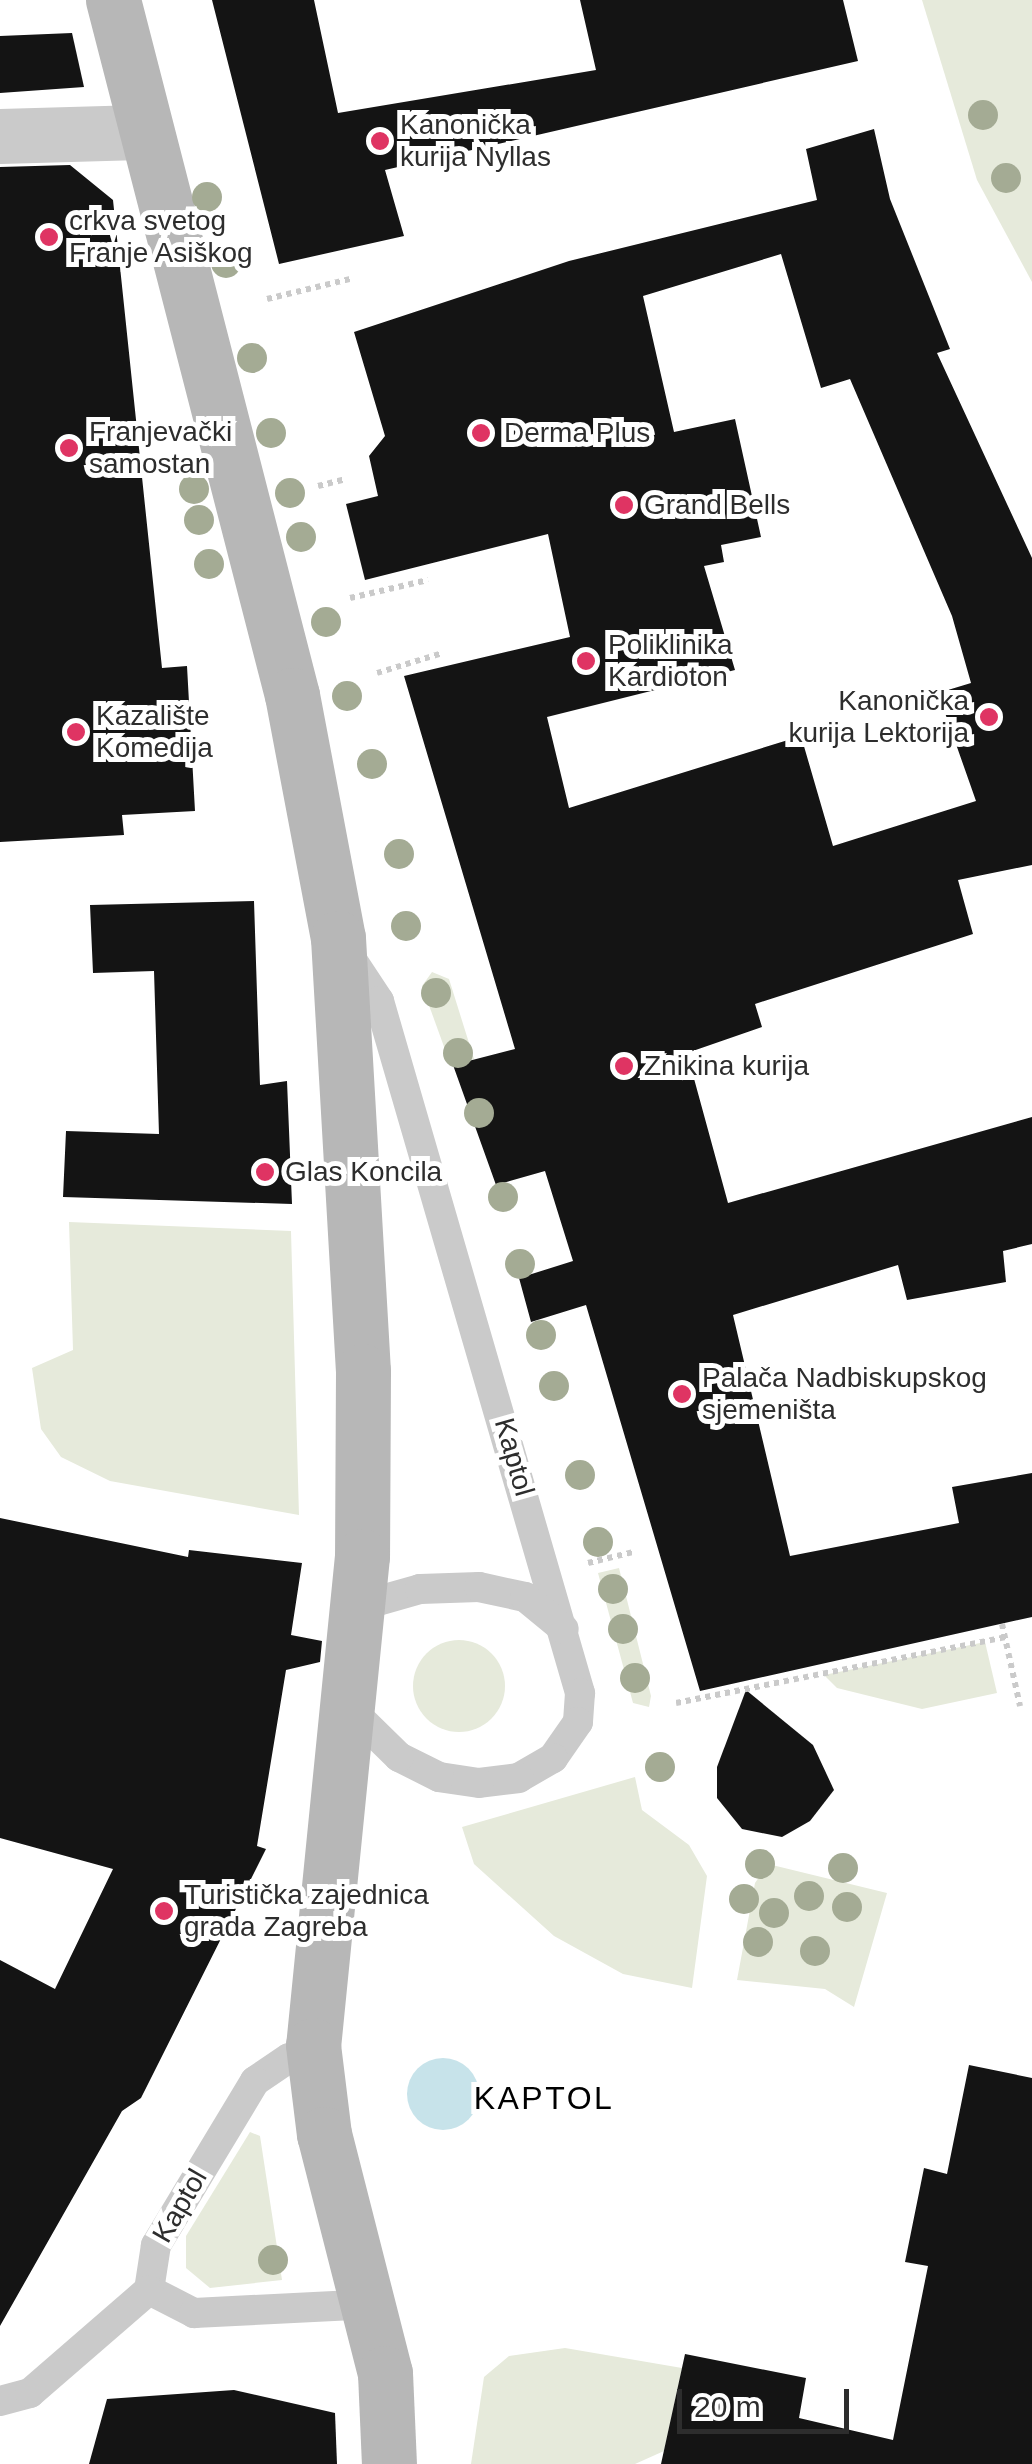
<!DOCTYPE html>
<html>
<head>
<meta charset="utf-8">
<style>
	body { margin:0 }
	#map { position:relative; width:1032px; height:2464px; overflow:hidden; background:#fff; font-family:Arial,sans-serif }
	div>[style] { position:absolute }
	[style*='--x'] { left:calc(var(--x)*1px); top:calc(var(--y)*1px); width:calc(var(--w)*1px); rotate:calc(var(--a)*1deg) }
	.green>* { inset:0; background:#e6eadb }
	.round { border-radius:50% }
	.water>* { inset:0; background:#c7e3ea }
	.building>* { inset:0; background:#141414 }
	.path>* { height:6px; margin-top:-3px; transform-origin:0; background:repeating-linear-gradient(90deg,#cacaca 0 5px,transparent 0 10px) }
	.lane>* { height:30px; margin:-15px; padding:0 15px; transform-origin:15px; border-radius:15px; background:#cacaca }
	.street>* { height:55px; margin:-27.5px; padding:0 27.5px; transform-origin:27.5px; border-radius:27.5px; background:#cacaca }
	.secondary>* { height:55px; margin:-27.5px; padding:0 27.5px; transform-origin:27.5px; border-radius:27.5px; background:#b7b7b7 }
	.trees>* { width:30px; height:30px; margin:-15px; border-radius:50%; background:#a4ab94 }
	.dots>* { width:28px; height:28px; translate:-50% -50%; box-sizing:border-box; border:5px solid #fff; border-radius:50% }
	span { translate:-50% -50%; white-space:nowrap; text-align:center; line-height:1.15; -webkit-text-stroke:10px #fff; paint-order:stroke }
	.poi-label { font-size:28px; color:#2d2d2d }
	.left { translate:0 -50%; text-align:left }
	.right { translate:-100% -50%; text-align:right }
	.street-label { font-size:28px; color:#2d2d2d }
	.quarter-label { font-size:32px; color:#000; letter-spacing:2.5px }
	.scale { position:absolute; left:677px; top:2389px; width:172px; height:45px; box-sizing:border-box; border:5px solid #2d2d2d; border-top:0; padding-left:12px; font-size:30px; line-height:35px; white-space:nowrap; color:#2d2d2d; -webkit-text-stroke:8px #fff; paint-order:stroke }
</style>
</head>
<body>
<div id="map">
	<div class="green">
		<i style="clip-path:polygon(922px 0,1032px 0,1032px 282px,977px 180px)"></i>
		<i style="clip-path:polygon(432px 972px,449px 979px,474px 1059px,451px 1066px,422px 986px)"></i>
		<i style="clip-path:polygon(69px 1222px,291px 1231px,299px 1515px,110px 1481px,61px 1457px,41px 1429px,32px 1368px,73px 1350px)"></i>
		<i style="clip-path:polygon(619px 1568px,651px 1696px,649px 1707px,633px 1703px,598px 1573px)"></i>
		<i class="round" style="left:413px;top:1640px;width:92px;height:92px"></i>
		<i style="clip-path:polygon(985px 1642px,997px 1693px,922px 1709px,837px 1688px,824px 1675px)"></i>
		<i style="clip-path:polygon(635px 1777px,642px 1810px,689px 1845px,707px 1876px,692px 1988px,623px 1974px,554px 1936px,474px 1864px,462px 1827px)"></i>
		<i style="clip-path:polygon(768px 1864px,887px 1893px,854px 2007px,825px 1989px,737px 1980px,755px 1883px)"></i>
		<i style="clip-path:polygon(250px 2132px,260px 2136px,282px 2280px,210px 2288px,186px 2268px,186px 2236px)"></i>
		<i style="clip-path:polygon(565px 2348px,682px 2368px,664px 2451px,635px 2464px,471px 2464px,484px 2377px,509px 2356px)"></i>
	</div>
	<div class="water">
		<i class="round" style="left:407px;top:2058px;width:72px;height:72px"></i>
	</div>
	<div class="building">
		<i style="clip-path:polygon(212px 0,314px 0,338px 113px,596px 70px,580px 0,843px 0,858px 61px,385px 170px,404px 236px,279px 264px)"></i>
		<i style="clip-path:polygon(72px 33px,84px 87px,0 93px,0 36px)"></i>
		<i style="clip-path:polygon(evenodd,874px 129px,890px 199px,950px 349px,937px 353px,1032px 558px,1032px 865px,958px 880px,973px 934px,755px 1004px,762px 1027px,687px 1053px,728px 1203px,1032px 1117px,1032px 1244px,1003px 1251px,1006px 1282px,907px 1300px,898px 1265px,733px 1315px,790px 1556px,959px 1523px,952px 1487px,1032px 1473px,1032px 1617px,700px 1691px,586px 1305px,531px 1322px,519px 1278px,573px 1261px,545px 1171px,496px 1185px,453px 1065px,515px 1049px,404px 676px,570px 637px,548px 534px,365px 580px,346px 504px,378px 496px,369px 456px,385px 436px,354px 332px,569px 261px,817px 200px,806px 149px,874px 129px,781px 254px,821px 388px,850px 379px,952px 616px,971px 683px,938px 693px,976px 801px,833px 846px,801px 736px,569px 808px,547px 717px,735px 670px,704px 566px,724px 562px,721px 545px,761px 537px,735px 419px,674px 432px,643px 296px,781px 254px)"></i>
		<i style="clip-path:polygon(70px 165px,113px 200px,162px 668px,187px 666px,195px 811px,122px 815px,124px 835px,0 842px,0 167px)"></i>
		<i style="clip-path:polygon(254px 901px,260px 1085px,287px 1081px,292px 1204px,63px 1197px,66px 1131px,159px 1134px,154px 971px,93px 973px,90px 905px)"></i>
		<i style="clip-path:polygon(0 1518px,188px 1557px,189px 1550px,302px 1563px,291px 1635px,322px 1641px,320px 1662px,286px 1670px,257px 1846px,266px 1849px,141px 2098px,122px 2111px,0 2326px,0 1960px,55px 1989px,113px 1869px,0 1838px)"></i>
		<i style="clip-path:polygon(746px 1690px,813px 1745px,834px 1790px,810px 1821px,782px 1837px,742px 1829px,717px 1798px,717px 1767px)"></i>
		<i style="clip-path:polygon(969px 2065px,1032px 2078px,1032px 2464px,661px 2464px,685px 2354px,806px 2378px,799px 2418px,893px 2440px,928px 2266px,905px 2262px,924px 2168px,947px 2174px)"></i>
		<i style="clip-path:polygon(234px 2390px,335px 2413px,337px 2464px,89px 2464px,107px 2399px)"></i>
	</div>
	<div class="path">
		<i style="--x:267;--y:299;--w:89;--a:-13.6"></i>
		<i style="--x:318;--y:486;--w:29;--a:-14"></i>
		<i style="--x:350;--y:598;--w:80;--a:-13"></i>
		<i style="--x:377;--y:673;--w:69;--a:-16.9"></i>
		<i style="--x:588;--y:1563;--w:46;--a:-13.7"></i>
		<i style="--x:1002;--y:1624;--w:84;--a:77.6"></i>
		<i style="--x:676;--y:1703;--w:336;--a:-11.3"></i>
	</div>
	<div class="lane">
		<i style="--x:346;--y:951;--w:60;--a:56.6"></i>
		<i style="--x:379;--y:1001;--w:721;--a:73.8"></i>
		<i style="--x:580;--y:1693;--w:29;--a:94"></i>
		<i style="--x:578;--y:1722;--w:44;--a:124.8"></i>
		<i style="--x:553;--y:1758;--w:39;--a:150"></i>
		<i style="--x:519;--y:1778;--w:40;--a:172.9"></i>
		<i style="--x:479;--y:1783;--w:40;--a:-171.5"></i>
		<i style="--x:439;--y:1777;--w:45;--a:-153.4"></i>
		<i style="--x:399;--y:1757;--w:69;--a:-135.6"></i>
		<i style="--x:360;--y:1606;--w:62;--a:-15.8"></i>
		<i style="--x:420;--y:1589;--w:59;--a:-1.9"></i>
		<i style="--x:479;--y:1587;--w:47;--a:12.3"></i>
		<i style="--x:525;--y:1597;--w:50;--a:39.4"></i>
		<i style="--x:314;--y:2056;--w:25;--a:175"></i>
		<i style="--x:289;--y:2058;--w:41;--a:145.9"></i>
		<i style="--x:255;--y:2081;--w:192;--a:121.1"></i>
		<i style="--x:156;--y:2245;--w:46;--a:98.8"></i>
		<i style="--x:149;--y:2290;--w:51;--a:27.1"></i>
		<i style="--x:194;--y:2313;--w:175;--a:-2.9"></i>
		<i style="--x:0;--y:2401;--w:31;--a:-15"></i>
		<i style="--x:30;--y:2393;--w:157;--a:-40.9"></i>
	</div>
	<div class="street">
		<i style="--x:0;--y:136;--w:140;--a:-1.6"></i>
	</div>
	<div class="secondary">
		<i style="--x:113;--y:0;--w:718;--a:75.56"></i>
		<i style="--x:292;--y:695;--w:247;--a:79.3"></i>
		<i style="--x:338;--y:938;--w:434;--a:86.7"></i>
		<i style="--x:363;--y:1371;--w:185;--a:90.3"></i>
		<i style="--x:362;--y:1556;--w:491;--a:95.7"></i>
		<i style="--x:313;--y:2045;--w:90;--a:83"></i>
		<i style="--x:324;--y:2134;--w:247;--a:75.7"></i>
		<i style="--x:385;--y:2373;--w:91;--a:87.5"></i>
	</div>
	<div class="trees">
		<i style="left:983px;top:115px"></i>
		<i style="left:1006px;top:178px"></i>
		<i style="left:207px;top:197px"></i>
		<i style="left:226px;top:263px"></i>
		<i style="left:252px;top:358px"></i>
		<i style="left:271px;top:433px"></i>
		<i style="left:194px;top:489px"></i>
		<i style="left:290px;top:493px"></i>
		<i style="left:199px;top:520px"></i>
		<i style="left:301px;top:537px"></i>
		<i style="left:209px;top:564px"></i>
		<i style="left:326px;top:622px"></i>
		<i style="left:347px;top:696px"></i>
		<i style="left:372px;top:764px"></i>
		<i style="left:399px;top:854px"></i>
		<i style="left:406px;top:926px"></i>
		<i style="left:436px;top:993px"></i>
		<i style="left:458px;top:1053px"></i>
		<i style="left:479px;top:1113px"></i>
		<i style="left:503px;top:1197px"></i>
		<i style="left:520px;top:1264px"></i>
		<i style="left:541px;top:1335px"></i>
		<i style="left:554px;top:1386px"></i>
		<i style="left:580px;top:1475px"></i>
		<i style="left:598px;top:1542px"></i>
		<i style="left:613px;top:1589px"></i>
		<i style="left:623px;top:1629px"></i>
		<i style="left:635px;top:1678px"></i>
		<i style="left:660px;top:1767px"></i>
		<i style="left:760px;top:1864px"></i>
		<i style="left:843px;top:1868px"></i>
		<i style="left:809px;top:1896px"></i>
		<i style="left:744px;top:1899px"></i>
		<i style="left:847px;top:1907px"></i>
		<i style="left:774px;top:1913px"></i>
		<i style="left:758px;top:1942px"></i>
		<i style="left:815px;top:1951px"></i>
		<i style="left:273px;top:2260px"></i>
	</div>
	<div class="dots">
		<i style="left:380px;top:141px;background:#df3463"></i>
		<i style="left:49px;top:237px;background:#df3463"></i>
		<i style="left:481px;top:433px;background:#df3463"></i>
		<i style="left:69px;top:448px;background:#df3463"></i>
		<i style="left:624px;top:505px;background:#df3463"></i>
		<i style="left:586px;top:661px;background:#df3463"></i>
		<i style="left:989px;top:717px;background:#df3463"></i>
		<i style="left:76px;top:732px;background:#df3463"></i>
		<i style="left:624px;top:1066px;background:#df3463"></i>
		<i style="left:265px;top:1172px;background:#df3463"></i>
		<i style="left:682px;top:1394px;background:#df3463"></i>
		<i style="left:164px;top:1911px;background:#df3463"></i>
	</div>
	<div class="poi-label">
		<span class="left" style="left:400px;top:141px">Kanonička<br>kurija Nyllas</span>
		<span class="left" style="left:69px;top:237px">crkva svetog<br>Franje Asiškog</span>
		<span class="left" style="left:89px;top:448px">Franjevački<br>samostan</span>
		<span class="left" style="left:504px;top:433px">Derma Plus</span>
		<span class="left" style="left:644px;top:505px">Grand Bells</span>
		<span class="left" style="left:608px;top:661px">Poliklinika<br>Kardioton</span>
		<span class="right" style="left:969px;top:717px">Kanonička<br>kurija Lektorija</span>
		<span class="left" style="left:96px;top:732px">Kazalište<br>Komedija</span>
		<span class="left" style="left:644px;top:1066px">Znikina kurija</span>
		<span class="left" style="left:285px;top:1172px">Glas Koncila</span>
		<span class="left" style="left:702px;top:1394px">Palača Nadbiskupskog<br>sjemeništa</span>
		<span class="left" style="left:184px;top:1911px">Turistička zajednica<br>grada Zagreba</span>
	</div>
	<div class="street-label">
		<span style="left:514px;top:1457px;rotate:74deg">Kaptol</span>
		<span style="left:180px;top:2206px;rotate:-60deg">Kaptol</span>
	</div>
	<div class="quarter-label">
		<span style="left:544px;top:2098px">KAPTOL</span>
	</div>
	<div class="scale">20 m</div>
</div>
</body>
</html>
